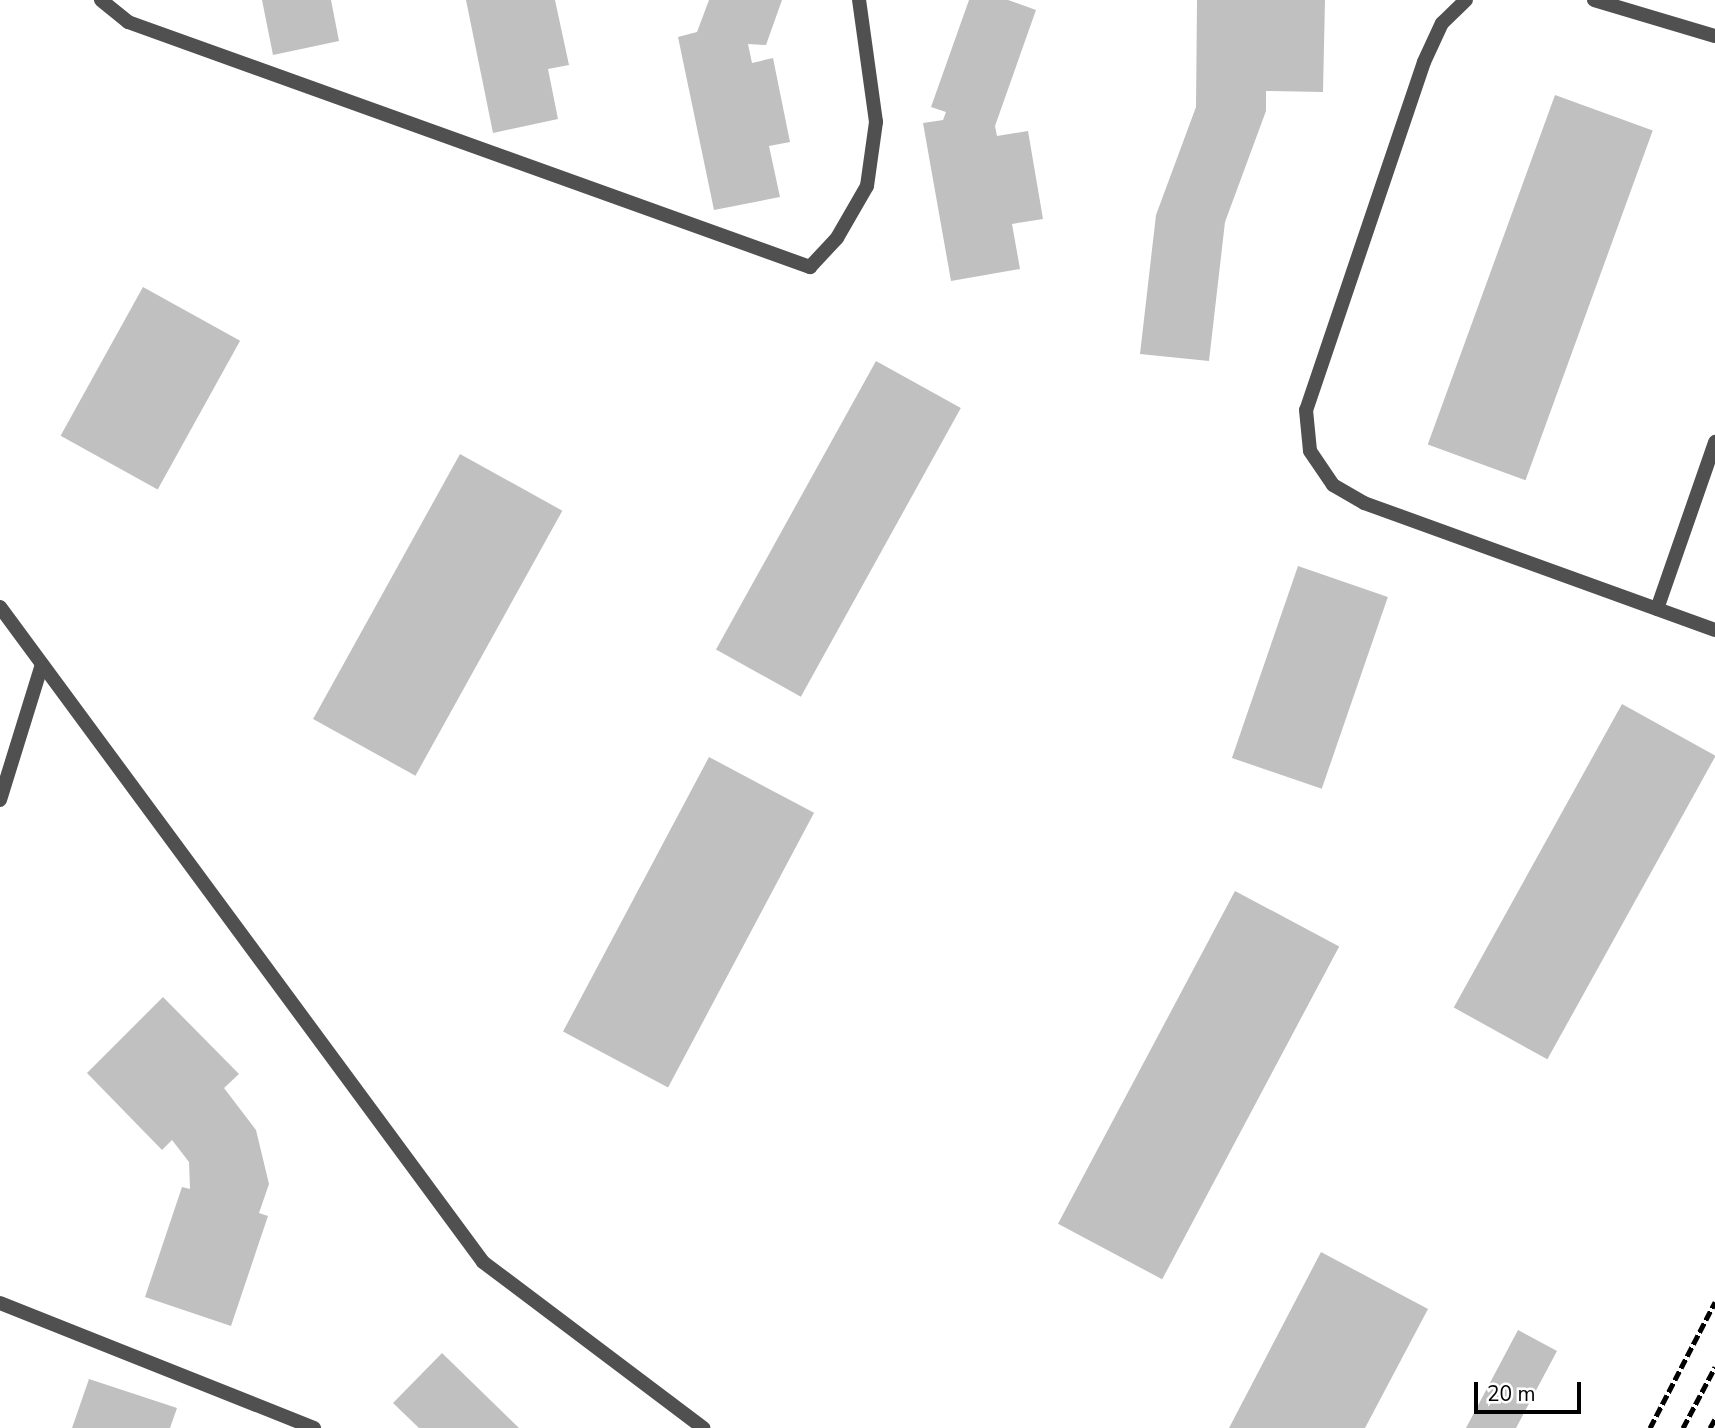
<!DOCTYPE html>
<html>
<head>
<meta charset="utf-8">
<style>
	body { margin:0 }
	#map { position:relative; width:1715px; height:1428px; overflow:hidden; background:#fff; font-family:"Nunito Sans",sans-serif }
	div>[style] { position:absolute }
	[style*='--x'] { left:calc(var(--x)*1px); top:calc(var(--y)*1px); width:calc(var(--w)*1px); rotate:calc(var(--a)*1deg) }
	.building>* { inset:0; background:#c0c0c0; transform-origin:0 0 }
	.service>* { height:14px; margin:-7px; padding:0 7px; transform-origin:7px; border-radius:7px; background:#505050 }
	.minor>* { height:14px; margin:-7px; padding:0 7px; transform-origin:7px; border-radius:7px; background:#505050 }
	.rail>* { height:5px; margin-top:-2.5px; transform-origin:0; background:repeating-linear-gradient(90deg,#000 0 10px,transparent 0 13.5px) }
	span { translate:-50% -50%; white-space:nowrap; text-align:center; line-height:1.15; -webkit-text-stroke:6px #fff; paint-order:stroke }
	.scale { position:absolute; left:1474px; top:1382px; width:107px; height:32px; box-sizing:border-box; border:4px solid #000; border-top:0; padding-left:9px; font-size:21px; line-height:24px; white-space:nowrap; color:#000; -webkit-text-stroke:5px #fff; paint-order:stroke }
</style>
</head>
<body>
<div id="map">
	<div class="building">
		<i style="clip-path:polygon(262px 0,331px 0,339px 41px,273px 55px)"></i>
		<i style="clip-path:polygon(466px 0,555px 0,569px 65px,548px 69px,558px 119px,493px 133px)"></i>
		<i style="clip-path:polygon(709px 0,782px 0,766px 45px,748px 44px,752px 63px,773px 58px,790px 142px,769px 146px,780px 197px,714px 210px,678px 37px,697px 32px)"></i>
		<i style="clip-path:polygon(969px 0,1008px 0,1036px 10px,995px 126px,997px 136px,1028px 131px,1043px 219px,1012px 224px,1020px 269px,951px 281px,923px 123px,943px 120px,946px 112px,931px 107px)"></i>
		<i style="clip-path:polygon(1197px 0,1325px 0,1323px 92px,1266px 91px,1266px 111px,1225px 222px,1209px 361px,1140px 354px,1156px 215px,1196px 107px)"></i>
		<i style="left:1555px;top:95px;width:104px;height:372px;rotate:20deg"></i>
		<i style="left:143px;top:287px;width:111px;height:170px;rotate:29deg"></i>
		<i style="left:876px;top:361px;width:97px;height:330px;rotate:29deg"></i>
		<i style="left:460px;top:454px;width:117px;height:303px;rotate:29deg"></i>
		<i style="left:1298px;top:566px;width:95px;height:203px;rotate:19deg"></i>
		<i style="left:1622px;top:704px;width:107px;height:347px;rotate:29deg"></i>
		<i style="left:709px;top:757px;width:119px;height:311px;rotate:28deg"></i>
		<i style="left:1235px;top:891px;width:118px;height:377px;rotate:28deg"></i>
		<i style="clip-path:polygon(163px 997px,239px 1074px,224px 1088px,256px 1130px,269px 1184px,259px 1213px,268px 1216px,231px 1326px,145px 1297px,182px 1187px,190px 1189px,189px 1162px,172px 1140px,162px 1150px,87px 1073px)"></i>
		<i style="clip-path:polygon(1321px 1252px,1428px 1309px,1365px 1428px,1229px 1428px)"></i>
		<i style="clip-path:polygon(1518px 1330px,1557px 1351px,1516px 1428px,1466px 1428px)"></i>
		<i style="clip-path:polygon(442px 1353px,519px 1428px,419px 1428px,393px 1403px)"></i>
		<i style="clip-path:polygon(89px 1379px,177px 1408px,170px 1428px,72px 1428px)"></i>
	</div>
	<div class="service">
		<i style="--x:101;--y:0;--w:35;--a:39"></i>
		<i style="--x:128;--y:22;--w:725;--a:19.76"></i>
		<i style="--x:810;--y:267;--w:40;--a:-47"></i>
		<i style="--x:837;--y:238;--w:60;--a:-60"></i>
		<i style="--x:867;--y:186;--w:65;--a:-82"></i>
		<i style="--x:876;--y:122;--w:123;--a:-97.9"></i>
		<i style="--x:1466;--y:0;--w:33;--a:136"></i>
		<i style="--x:1442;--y:23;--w:43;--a:114.8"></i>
		<i style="--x:1424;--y:62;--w:367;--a:108.7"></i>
		<i style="--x:1306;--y:410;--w:41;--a:84.4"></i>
		<i style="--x:1310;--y:451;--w:41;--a:55.9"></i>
		<i style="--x:1333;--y:485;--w:36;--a:30"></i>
		<i style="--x:1364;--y:503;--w:373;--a:19.9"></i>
		<i style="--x:1594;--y:0;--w:126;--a:16.6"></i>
		<i style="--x:1657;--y:609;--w:177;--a:-70.8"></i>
		<i style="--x:0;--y:800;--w:142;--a:-72.8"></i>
		<i style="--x:0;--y:1303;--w:338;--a:21.7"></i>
	</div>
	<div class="minor">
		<i style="--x:0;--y:607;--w:814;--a:53.59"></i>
		<i style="--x:483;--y:1262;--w:276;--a:37"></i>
	</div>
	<div class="rail">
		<i style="--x:1650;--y:1428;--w:142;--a:-62.7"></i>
		<i style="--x:1683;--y:1428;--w:69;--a:-62.3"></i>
		<i style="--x:1710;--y:1428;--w:10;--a:-61"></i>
	</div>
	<div class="scale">20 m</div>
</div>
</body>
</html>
